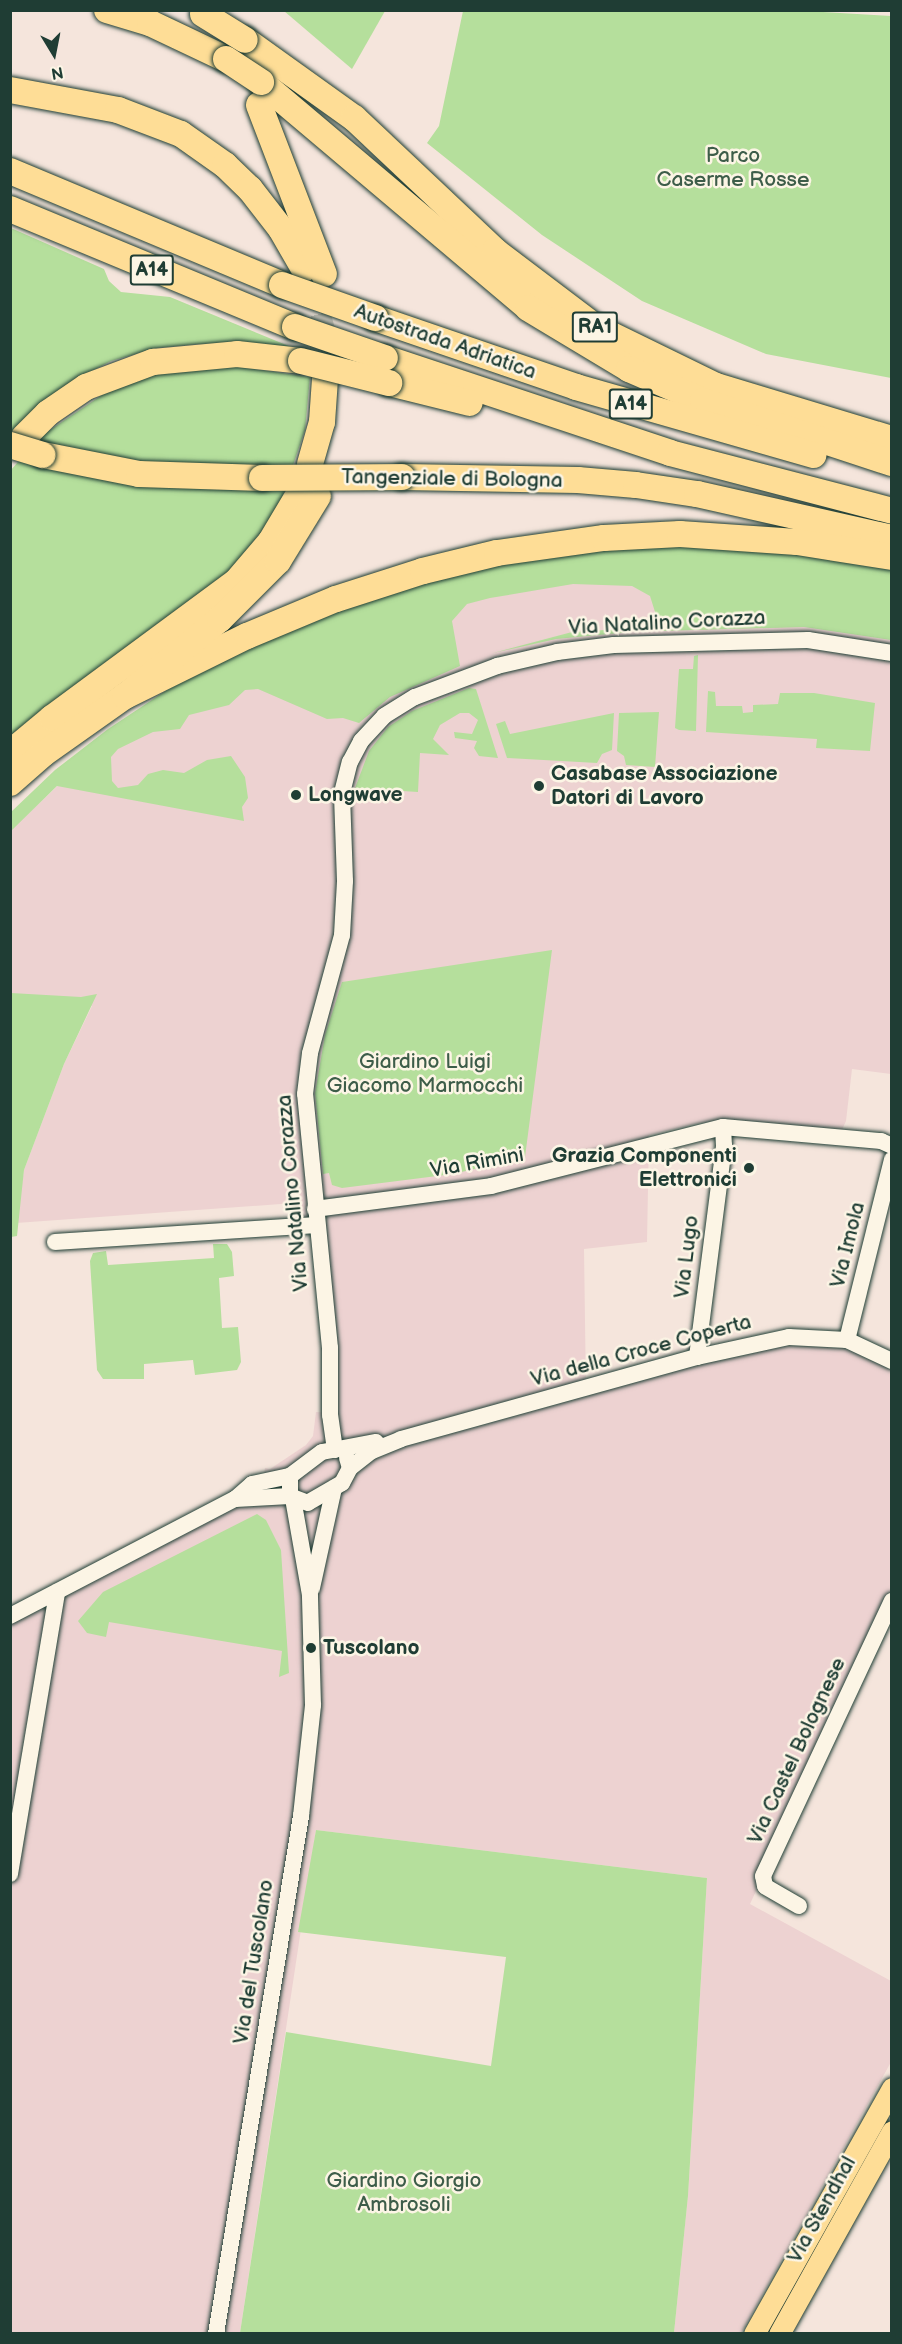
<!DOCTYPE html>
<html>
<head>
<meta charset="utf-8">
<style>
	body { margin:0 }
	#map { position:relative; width:902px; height:2344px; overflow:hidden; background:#f5e5dc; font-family:"Balsamiq Sans",sans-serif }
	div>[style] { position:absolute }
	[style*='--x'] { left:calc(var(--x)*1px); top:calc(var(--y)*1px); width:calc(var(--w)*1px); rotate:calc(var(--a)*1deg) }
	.built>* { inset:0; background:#edd2d1 }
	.green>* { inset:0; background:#b5df9c }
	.highway-tunnel>* { height:26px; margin-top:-13px; transform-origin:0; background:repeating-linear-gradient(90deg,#cac3ba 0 26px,transparent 0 39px) }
	.roads { filter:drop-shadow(0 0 2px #1f3d34) drop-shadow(0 0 2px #1f3d34) }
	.minor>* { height:16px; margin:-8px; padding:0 8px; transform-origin:8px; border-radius:8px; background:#fcf5e5 }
	.major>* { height:21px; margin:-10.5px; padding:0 10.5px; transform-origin:10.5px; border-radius:10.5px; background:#fedd96 }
	.highway>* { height:26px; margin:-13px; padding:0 13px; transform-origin:13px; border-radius:13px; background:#fedd96 }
	.bridges { filter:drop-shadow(0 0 2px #1f3d34) drop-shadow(0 0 2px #1f3d34) }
	.highway-bridge>* { height:26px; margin:-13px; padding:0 13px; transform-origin:13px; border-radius:13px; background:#fedd96 }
	.dots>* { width:16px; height:16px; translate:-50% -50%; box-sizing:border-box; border:3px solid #fcf5e5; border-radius:50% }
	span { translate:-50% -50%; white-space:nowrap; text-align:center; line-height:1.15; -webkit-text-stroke:5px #fcf5e5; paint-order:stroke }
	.shield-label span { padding:2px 4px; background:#fcf5e5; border:2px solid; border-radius:4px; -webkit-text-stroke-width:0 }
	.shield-label { font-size:20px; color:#1f3d34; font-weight:700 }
	.park-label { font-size:21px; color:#3d5d49 }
	.street-label { font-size:21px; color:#1f3d34 }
	.poi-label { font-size:21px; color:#1f3d34; font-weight:700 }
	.left { translate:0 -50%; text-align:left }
	.right { translate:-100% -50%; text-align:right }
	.frame { position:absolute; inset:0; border:12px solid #1f3d34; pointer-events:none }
	.north { position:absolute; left:24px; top:24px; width:60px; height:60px; -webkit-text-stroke:4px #fcf5e5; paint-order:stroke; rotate:170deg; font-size:16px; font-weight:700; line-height:24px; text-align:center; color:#1f3d34 }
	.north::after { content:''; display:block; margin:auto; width:21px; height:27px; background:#1f3d34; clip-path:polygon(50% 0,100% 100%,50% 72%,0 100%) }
</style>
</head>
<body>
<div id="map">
	<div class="built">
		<i style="clip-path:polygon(568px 574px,891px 594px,891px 1074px,852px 1069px,846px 1121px,840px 1134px,727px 1121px,699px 1123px,649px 1135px,647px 1242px,584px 1249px,586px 1392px,760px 1346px,807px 1340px,843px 1344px,891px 1367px,891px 1599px,750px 1904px,891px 1981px,891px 2062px,741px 2333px,674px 2333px,688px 2196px,707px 1878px,316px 1830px,240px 2333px,11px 2333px,11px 1616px,262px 1489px,265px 1468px,270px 1469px,306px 1445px,313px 1436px,316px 1412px,330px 1413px,316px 1225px,298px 1226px,294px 1203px,16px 1223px,24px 1170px,64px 1064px,92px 1006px,11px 1002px,10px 831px,66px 778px,228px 673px)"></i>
	</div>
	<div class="green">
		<i style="clip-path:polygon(284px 11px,385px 11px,352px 69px)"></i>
		<i style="clip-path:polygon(806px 11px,891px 16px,891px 378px,766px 354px,642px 301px,542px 235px,427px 143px,439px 126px,463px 11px)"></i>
		<i style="clip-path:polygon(11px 228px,104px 269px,109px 281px,121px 292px,170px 297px,296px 349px,239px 343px,198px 344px,157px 348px,111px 361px,82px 376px,11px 435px)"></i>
		<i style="clip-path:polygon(220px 364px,310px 377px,305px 430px,276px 515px,217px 585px,11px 742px,10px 471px,41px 436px,111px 389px,154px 373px)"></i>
		<i style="clip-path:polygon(611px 546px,736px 546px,891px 567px,891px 640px,804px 627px,661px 631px,650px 596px,632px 586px,573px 584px,490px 598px,467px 604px,452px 621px,460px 666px,390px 697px,359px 723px,343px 718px,327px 719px,258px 689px,245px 690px,229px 705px,189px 715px,180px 729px,153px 732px,118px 749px,111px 757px,112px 781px,118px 788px,138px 785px,148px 774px,163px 770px,184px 773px,207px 760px,231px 756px,245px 777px,248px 798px,242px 807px,244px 821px,57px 786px,11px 831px,11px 812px,55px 770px,108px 729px,182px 680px,292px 625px,463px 569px)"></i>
		<i style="clip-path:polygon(622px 629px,630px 632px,556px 639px,493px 653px,572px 632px)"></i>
		<i style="clip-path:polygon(698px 655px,696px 731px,679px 730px,675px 728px,679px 669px,693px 669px,694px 656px)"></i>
		<i style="clip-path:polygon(469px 688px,476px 689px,498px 758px,479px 756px,474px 748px,477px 741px,455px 738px,454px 732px,472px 734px,478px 720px,469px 713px,460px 713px,440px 725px,433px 739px,449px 755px,420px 753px,418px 792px,355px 788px,369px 751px,388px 727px,412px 711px)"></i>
		<i style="clip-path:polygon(708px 691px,715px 692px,716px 706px,742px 706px,743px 713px,753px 712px,753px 705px,778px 704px,780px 693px,814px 693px,875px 703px,870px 751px,816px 748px,817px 739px,706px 732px)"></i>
		<i style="clip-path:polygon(659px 712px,655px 767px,626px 765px,624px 756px,617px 751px,619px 713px)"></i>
		<i style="clip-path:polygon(614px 713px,612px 750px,602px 754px,597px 763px,507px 758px,496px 724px,505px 721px,510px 734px)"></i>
		<i style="clip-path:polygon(552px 950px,525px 1157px,453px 1174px,342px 1188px,332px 1185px,329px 1173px,323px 1174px,315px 1093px,325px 1035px,342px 982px)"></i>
		<i style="clip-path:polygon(11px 993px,81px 997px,97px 994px,64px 1064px,24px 1170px,17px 1236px,11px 1237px)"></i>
		<i style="clip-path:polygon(213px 1244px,227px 1244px,232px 1252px,234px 1276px,219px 1278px,222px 1328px,238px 1327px,241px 1362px,237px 1370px,195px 1375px,193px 1360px,144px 1364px,144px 1379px,103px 1379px,97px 1370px,90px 1261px,93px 1253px,106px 1251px,108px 1265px,214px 1258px)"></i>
		<i style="clip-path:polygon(257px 1514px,266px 1520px,281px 1550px,289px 1673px,279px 1677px,282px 1651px,109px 1622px,106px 1637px,87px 1633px,78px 1621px,103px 1592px)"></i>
		<i style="clip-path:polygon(316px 1830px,707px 1878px,688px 2196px,674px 2333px,240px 2333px,286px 2032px,491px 2066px,506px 1957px,298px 1932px)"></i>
	</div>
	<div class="highway-tunnel">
		<i style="--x:307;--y:277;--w:55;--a:74.2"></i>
		<i style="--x:322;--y:330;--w:49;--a:86.5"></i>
	</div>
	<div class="roads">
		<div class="minor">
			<i style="--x:315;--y:1209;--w:177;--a:-7.4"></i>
			<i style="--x:491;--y:1186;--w:239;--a:-14.3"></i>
			<i style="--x:723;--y:1127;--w:159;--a:5.1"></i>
			<i style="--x:881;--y:1141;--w:12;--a:24"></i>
			<i style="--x:55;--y:1242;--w:262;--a:-3.7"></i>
			<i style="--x:847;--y:1340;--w:186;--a:-76"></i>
			<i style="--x:697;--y:1357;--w:213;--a:-82.7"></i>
			<i style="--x:724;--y:1146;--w:19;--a:-93"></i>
			<i style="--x:335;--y:1450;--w:35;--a:-98"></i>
			<i style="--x:330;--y:1415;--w:67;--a:-90"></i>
			<i style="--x:330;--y:1348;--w:255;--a:-95.6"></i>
			<i style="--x:305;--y:1094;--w:41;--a:-83"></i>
			<i style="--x:310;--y:1053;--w:122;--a:-74.8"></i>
			<i style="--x:342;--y:935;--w:54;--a:-86.8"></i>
			<i style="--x:345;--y:881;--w:88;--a:-92"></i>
			<i style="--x:342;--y:793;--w:32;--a:-76"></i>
			<i style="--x:350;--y:762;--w:24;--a:-62"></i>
			<i style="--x:361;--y:741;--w:34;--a:-47"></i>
			<i style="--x:384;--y:716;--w:36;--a:-32"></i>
			<i style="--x:415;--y:697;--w:88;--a:-20.7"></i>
			<i style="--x:497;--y:666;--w:62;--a:-13.1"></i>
			<i style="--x:557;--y:652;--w:57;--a:-7"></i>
			<i style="--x:614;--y:645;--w:194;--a:-1.5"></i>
			<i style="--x:808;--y:640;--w:85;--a:8.8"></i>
			<i style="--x:347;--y:1458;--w:10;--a:73"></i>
			<i style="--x:350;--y:1468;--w:17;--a:118"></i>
			<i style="--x:342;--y:1483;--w:39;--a:150"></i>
			<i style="--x:308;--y:1503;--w:19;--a:-159"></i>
			<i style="--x:290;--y:1496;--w:20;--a:-90"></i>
			<i style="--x:290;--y:1476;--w:40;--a:-37"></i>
			<i style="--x:322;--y:1452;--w:55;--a:-10.5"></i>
			<i style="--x:350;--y:1468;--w:28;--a:-38"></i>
			<i style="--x:372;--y:1451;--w:31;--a:-22"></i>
			<i style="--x:401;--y:1439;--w:307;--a:-15.5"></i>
			<i style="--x:697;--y:1357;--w:94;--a:-12.3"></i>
			<i style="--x:789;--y:1337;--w:58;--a:3"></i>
			<i style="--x:847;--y:1340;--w:50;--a:25"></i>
			<i style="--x:235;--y:1499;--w:55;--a:-3.1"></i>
			<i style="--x:312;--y:1588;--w:102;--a:-77.6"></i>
			<i style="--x:10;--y:1616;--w:254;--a:-27.5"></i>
			<i style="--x:235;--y:1499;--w:23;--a:-41"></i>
			<i style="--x:252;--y:1484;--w:39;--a:-12"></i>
			<i style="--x:10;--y:1874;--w:286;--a:-80.5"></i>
			<i style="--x:799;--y:1906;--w:39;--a:-150"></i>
			<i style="--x:765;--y:1886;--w:10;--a:-101"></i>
			<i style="--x:763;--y:1876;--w:304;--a:-64.9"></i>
			<i style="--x:216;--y:2334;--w:525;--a:-80.68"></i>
			<i style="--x:301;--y:1816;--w:112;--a:-83.8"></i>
			<i style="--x:313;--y:1705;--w:110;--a:-91.6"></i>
			<i style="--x:310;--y:1595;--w:97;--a:-100"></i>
		</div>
		<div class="major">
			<i style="--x:754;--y:2334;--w:282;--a:-60.7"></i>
			<i style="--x:779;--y:2334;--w:232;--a:-60.9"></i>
		</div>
		<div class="highway">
			<i style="--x:107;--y:10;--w:45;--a:16.8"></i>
			<i style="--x:150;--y:23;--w:84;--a:25.3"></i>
			<i style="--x:245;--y:40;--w:134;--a:35.6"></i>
			<i style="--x:354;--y:118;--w:194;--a:43.3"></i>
			<i style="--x:495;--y:251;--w:126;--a:37.2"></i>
			<i style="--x:595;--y:327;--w:135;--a:26"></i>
			<i style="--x:716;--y:386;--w:184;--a:16.8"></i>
			<i style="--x:261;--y:82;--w:350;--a:40.2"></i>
			<i style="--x:528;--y:308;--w:118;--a:31.1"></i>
			<i style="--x:629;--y:369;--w:81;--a:23.4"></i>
			<i style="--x:703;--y:401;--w:199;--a:18.2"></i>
			<i style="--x:10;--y:90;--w:110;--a:10.5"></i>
			<i style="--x:118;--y:110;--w:67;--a:20.9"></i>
			<i style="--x:181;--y:134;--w:54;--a:35.2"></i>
			<i style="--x:225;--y:165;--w:35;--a:44"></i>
			<i style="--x:250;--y:189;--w:51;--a:52.2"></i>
			<i style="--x:281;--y:229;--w:46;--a:60.1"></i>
			<i style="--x:259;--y:105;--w:181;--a:69"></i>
			<i style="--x:10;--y:171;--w:295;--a:22.7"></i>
			<i style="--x:10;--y:209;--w:308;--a:22.5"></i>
			<i style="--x:375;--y:318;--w:213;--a:18.9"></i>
			<i style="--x:576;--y:387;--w:247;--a:16"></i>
			<i style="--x:385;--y:358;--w:300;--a:18.4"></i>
			<i style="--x:670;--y:453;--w:229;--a:14.6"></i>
			<i style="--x:389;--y:383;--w:83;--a:13.9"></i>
			<i style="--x:24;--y:437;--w:34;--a:-45"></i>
			<i style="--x:48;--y:413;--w:46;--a:-34.4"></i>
			<i style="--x:86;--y:387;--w:72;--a:-20.5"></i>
			<i style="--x:153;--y:362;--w:84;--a:-5.4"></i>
			<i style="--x:237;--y:354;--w:64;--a:6.2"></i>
			<i style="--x:43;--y:455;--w:98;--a:11.2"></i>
			<i style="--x:139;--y:474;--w:123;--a:1.9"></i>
			<i style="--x:310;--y:464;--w:44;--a:-74.1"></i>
			<i style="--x:322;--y:422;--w:43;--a:-86"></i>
			<i style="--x:402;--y:477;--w:176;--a:1"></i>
			<i style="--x:578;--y:480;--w:58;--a:4.9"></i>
			<i style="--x:636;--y:485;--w:62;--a:8.4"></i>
			<i style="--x:697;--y:494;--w:200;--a:12.7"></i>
			<i style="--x:125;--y:696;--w:136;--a:-26.2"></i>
			<i style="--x:247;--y:636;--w:96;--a:-22.6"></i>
			<i style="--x:336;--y:599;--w:91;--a:-17.8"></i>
			<i style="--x:423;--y:571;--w:76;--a:-13.7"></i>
			<i style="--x:497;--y:553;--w:108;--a:-8"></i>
			<i style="--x:604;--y:538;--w:76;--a:-3"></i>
			<i style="--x:680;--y:534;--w:117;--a:3.9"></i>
			<i style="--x:797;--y:542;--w:96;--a:9"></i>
			<i style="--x:10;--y:753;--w:55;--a:-39.8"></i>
			<i style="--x:52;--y:718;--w:230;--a:-36.5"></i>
			<i style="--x:237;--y:581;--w:52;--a:-49.6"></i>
			<i style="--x:271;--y:541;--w:55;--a:-59.2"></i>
			<i style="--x:10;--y:783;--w:44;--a:-41.3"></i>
			<i style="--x:43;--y:754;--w:100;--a:-35.3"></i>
			<i style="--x:125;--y:696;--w:122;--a:-39"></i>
			<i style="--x:220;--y:619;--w:82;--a:-45"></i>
			<i style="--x:278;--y:561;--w:76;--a:-58.4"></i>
		</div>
	</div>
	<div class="bridges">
		<div class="highway-bridge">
			<i style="--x:203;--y:14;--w:49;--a:31.8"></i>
			<i style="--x:226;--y:59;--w:42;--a:33.3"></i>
			<i style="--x:282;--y:285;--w:99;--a:19.5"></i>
			<i style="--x:295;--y:327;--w:95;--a:19"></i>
			<i style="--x:301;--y:361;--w:91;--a:14"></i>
			<i style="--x:10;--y:445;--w:34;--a:17"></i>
			<i style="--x:262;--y:478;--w:140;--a:-0.4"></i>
		</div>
	</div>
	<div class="dots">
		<i style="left:539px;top:786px;background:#1f3d34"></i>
		<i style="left:296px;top:795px;background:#1f3d34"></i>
		<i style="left:749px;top:1168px;background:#1f3d34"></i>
		<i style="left:311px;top:1648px;background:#1f3d34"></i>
	</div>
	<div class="shield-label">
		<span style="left:152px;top:270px">A14</span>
		<span style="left:595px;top:327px">RA1</span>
		<span style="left:631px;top:404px">A14</span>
	</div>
	<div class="park-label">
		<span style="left:733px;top:168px">Parco<br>Caserme Rosse</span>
		<span style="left:425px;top:1074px">Giardino Luigi<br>Giacomo Marmocchi</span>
		<span style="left:404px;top:2193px">Giardino Giorgio<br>Ambrosoli</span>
	</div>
	<div class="street-label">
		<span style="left:445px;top:342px;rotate:19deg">Autostrada Adriatica</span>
		<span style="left:452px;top:479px;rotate:1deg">Tangenziale di Bologna</span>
		<span style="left:667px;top:623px;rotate:-3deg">Via Natalino Corazza</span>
		<span style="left:477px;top:1163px;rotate:-10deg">Via Rimini</span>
		<span style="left:293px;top:1193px;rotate:-95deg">Via Natalino Corazza</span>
		<span style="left:848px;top:1245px;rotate:-76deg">Via Imola</span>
		<span style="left:687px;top:1257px;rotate:-83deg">Via Lugo</span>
		<span style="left:641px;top:1351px;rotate:-15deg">Via della Croce Coperta</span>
		<span style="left:797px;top:1751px;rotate:-65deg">Via Castel Bolognese</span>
		<span style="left:254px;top:1962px;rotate:-81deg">Via del Tuscolano</span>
		<span style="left:822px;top:2210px;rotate:-61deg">Via Stendhal</span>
	</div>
	<div class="poi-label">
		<span class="left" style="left:551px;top:786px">Casabase Associazione<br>Datori di Lavoro</span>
		<span class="left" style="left:308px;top:795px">Longwave</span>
		<span class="right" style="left:737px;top:1168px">Grazia Componenti<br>Elettronici</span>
		<span class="left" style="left:323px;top:1648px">Tuscolano</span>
	</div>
	<div class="frame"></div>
	<div class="north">N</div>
</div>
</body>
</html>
